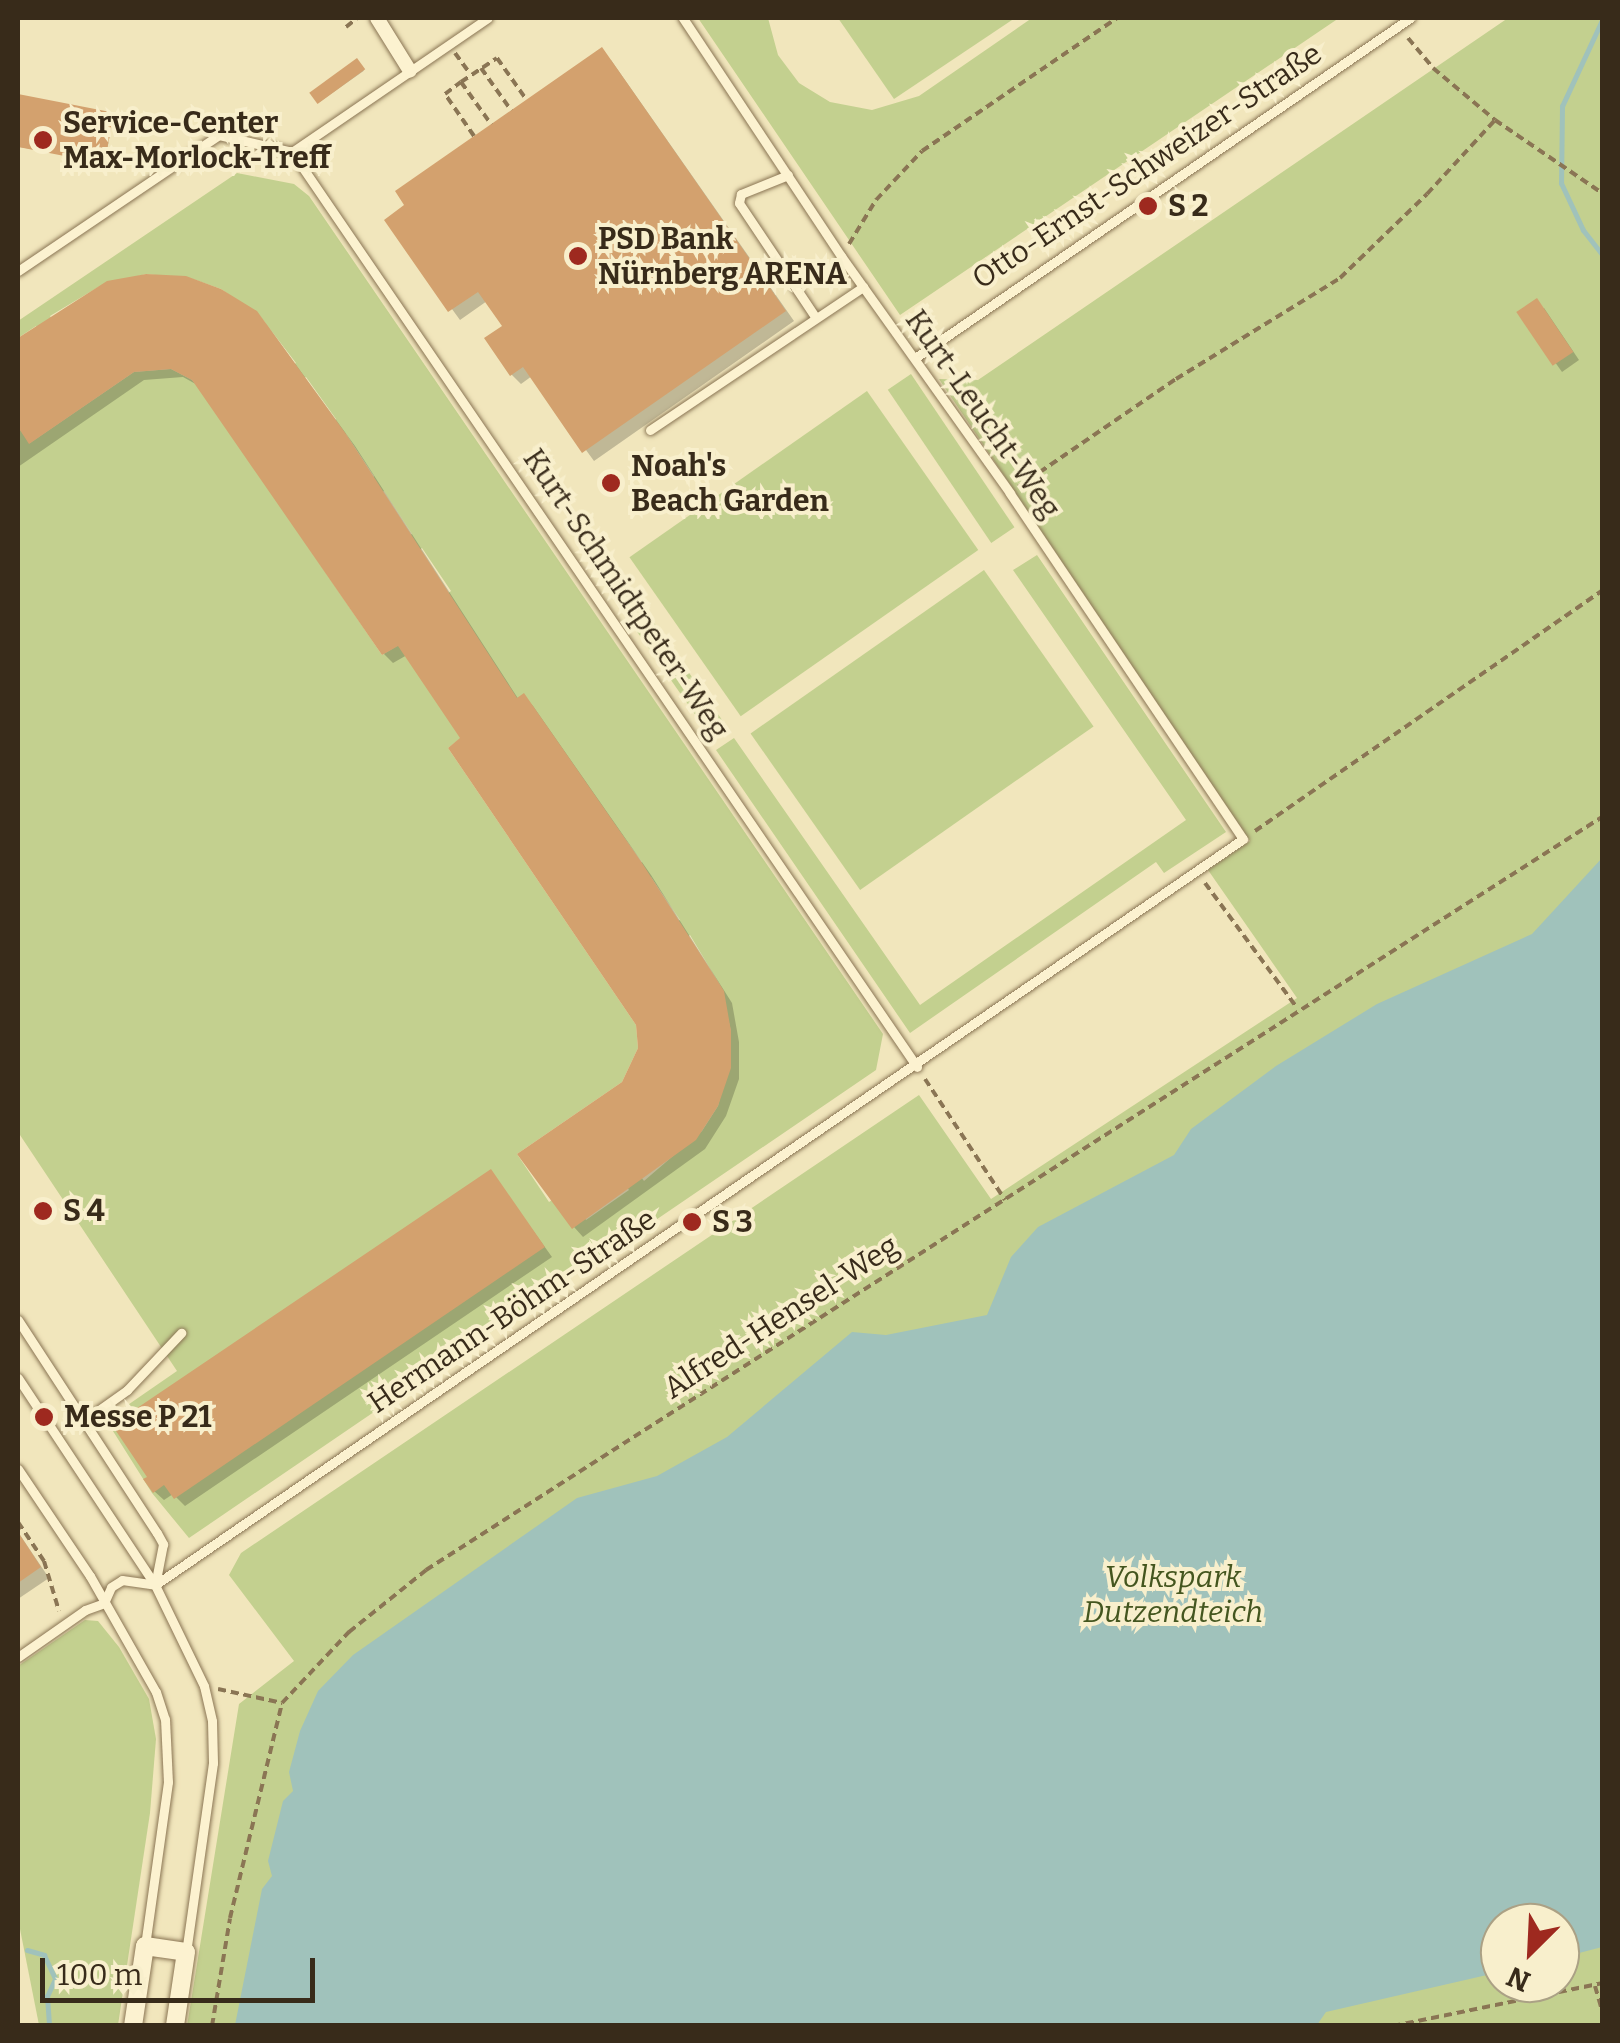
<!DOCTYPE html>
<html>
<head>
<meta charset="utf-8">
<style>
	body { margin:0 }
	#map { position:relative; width:1620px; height:2043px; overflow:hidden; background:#f1e6bc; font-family:Bitter,serif }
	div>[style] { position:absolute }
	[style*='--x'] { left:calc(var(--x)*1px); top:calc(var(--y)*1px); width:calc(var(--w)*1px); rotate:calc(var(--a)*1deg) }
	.green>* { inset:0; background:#c3d08f; transform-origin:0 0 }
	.water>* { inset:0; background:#a0c2bb }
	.shadow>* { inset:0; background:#0003; transform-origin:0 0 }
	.stream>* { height:5px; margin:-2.5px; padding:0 2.5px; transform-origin:2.5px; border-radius:2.5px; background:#a0c2bb }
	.building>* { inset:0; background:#d3a16e; transform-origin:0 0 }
	.path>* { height:4px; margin-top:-2px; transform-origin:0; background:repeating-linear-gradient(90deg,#8a7554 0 8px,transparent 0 13px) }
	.roads { filter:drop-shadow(0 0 2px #8a7554) drop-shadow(0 0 2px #8a7554) }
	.service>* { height:9px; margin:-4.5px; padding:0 4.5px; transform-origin:4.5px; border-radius:4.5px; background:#fcf2d0 }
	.pedestrian>* { height:14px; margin:-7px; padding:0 7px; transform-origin:7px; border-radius:7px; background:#fcf2d0 }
	.minor>* { height:18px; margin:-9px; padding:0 9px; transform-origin:9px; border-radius:9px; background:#fcf2d0 }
	.dots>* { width:28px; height:28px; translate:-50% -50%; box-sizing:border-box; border:5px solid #f8efcc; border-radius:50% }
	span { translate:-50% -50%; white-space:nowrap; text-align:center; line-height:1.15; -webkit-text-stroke:8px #f8efcc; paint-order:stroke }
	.poi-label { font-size:30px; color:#382b1a; font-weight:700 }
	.left { translate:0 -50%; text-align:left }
	.street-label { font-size:30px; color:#382b1a }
	.park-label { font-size:30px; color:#44561f; font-style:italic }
	.frame { position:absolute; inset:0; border:20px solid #382b1a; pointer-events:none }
	.north { position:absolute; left:1480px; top:1903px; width:100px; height:100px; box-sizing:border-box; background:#f8efcc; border:2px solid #aba185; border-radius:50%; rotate:204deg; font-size:28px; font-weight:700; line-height:40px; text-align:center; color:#382b1a }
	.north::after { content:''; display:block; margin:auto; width:35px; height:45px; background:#9e291f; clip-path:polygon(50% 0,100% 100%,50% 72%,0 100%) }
	.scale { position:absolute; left:40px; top:1958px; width:275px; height:45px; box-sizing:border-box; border:5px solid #382b1a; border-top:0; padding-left:12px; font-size:30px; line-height:35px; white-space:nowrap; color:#382b1a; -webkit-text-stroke:8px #f8efcc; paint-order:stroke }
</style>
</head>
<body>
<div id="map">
	<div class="green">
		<i style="clip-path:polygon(698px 18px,768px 18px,778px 55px,799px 83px,830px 102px,872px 110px,919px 96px,1032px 18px,1339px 18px,900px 315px)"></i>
		<i style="clip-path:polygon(838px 18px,1015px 18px,894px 99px)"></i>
		<i style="clip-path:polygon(evenodd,1508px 18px,1602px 18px,1602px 2025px,187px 2026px,239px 1704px,294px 1661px,229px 1575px,241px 1553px,919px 1095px,991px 1199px,1297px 998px,1208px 870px,1250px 841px,939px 379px,978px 380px,1508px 18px,1500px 1923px,1560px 1923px,1560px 1983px,1500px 1983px,1500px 1923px)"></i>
		<i style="clip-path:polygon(evenodd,237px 173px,294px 184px,309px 196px,883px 1034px,876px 1070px,189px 1538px,152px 1493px,106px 1420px,177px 1371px,18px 1132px,18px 427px,30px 443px,134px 372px,171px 369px,192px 380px,203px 393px,382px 655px,432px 625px,423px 612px,451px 591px,422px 548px,394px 568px,384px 554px,412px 534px,384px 491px,356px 510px,374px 476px,346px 434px,318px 454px,336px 419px,306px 377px,278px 396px,269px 383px,296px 363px,260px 316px,221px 289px,193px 279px,146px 274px,100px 286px,50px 316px,69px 345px,55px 354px,36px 326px,18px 338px,18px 321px,237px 173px,495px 712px,612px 821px,642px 862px,613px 881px,651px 877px,680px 920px,651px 939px,660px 953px,690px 935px,720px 985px,731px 1031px,730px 1061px,718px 1106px,702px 1131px,644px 1181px,624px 1153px,610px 1162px,629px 1190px,586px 1220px,566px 1191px,549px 1202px,517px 1154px,622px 1082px,638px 1048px,636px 1025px,448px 748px,495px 712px)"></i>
		<i style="left:911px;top:374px;width:185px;height:28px;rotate:56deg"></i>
		<i style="left:867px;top:391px;width:194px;height:290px;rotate:55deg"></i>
		<i style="clip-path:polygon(1037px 555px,1226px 832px,1164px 873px,1156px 862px,910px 1033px,716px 750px,734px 738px,920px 1005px,1186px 820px,1013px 570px)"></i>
		<i style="left:615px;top:567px;width:194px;height:19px;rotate:55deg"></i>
		<i style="left:984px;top:570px;width:191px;height:285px;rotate:55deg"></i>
		<i style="clip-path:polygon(85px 1620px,98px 1621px,119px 1647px,149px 1699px,156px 1739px,150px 1813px,118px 2025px,39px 2025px,18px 1919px,18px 1666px)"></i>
	</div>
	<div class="water">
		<i style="clip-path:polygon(1602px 858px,1602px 1947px,1560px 1958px,1560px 1923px,1500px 1923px,1500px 1972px,1326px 2012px,1317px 2025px,235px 2025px,262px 1889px,272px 1876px,268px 1861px,283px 1801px,293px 1791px,289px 1772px,300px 1731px,318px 1691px,353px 1655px,577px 1498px,657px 1476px,727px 1437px,852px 1332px,886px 1335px,987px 1315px,1011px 1257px,1038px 1227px,1174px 1155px,1191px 1129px,1276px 1066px,1377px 1004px,1532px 934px)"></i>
	</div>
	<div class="shadow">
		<i style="clip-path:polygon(611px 60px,794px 321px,594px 461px,532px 376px,521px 384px,512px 375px,505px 327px,487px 301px,460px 320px,387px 220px)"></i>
		<i style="left:357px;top:61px;width:12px;height:55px;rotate:55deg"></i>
		<i style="left:18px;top:97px;width:97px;height:49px;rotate:10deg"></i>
		<i style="clip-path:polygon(108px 284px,257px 315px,267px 325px,355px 446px,519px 700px,524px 696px,533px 706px,651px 875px,732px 1003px,739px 1042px,739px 1079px,726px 1116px,705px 1149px,583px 1237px,574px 1227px,624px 1084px,641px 1049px,638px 1024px,464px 739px,407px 655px,393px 663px,384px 654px,201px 387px,183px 377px,144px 380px,18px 467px,18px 343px)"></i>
		<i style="clip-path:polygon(1544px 308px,1579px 360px,1562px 372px,1520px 313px)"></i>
		<i style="clip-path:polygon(491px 1172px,552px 1257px,185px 1506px,173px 1494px,164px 1500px,154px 1491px)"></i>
		<i style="clip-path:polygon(18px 1532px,49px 1578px,18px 1599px)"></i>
	</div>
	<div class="stream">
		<i style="--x:1602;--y:20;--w:95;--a:114.9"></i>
		<i style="--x:1562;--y:106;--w:77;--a:90.7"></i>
		<i style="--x:1561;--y:183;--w:52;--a:64.9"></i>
		<i style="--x:1583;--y:230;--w:31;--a:52"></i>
		<i style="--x:27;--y:1950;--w:18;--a:16"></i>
		<i style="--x:44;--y:1955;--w:26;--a:65"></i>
		<i style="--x:55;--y:1979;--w:19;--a:115"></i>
		<i style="--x:47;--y:1996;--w:30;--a:86"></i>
	</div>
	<div class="building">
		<i style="clip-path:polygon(602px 47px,786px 311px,582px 453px,523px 367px,510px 376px,484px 338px,502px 326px,478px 292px,448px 312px,384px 220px,404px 205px,395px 191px)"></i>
		<i style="left:357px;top:58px;width:14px;height:59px;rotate:54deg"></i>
		<i style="left:18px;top:94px;width:98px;height:52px;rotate:11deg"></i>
		<i style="clip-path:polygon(146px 274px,186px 276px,221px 289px,257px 311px,346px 434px,517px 698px,524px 693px,642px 863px,724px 991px,731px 1031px,731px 1068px,718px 1106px,696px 1140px,572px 1229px,517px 1154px,622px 1082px,638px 1048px,636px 1025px,448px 748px,460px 738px,398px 646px,382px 655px,192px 380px,171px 369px,134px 372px,29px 444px,18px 427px,18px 338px,107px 281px)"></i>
		<i style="left:1537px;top:298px;width:65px;height:25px;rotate:56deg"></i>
		<i style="clip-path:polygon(491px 1169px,545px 1247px,174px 1499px,164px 1485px,153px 1493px,143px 1479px,147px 1477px,112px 1425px)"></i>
		<i style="clip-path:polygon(18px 1532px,41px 1567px,18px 1583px)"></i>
	</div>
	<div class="path">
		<i style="--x:346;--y:27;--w:14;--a:-39"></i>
		<i style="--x:1408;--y:38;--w:39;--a:50"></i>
		<i style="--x:1433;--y:68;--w:81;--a:40"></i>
		<i style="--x:1495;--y:120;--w:130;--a:34.3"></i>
		<i style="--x:455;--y:53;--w:26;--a:54"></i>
		<i style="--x:481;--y:68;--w:52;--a:54.5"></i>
		<i style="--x:461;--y:82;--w:52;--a:54.5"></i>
		<i style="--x:474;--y:136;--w:51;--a:-124.6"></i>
		<i style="--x:445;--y:94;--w:20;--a:-37"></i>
		<i style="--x:461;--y:82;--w:43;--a:-33.7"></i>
		<i style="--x:497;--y:58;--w:50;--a:54.7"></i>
		<i style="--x:849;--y:244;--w:52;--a:-58.5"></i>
		<i style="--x:876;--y:200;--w:67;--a:-46.8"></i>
		<i style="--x:922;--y:151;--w:236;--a:-34.3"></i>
		<i style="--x:1018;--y:487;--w:191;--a:-34.4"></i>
		<i style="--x:1176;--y:379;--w:193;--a:-31.6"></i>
		<i style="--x:1340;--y:278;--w:121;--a:-44"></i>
		<i style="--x:1427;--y:194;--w:100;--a:-47.4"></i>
		<i style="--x:1255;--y:831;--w:422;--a:-34.7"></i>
		<i style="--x:1205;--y:883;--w:155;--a:53.6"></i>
		<i style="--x:925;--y:1079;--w:145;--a:56.5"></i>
		<i style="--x:18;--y:1522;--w:47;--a:56.3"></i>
		<i style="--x:44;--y:1561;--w:52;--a:73.3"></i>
		<i style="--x:218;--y:1689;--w:66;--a:12.3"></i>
		<i style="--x:1595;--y:1986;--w:25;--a:74"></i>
		<i style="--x:212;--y:2026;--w:109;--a:-80.5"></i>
		<i style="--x:230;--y:1918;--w:221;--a:-76.4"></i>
		<i style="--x:282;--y:1703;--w:98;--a:-46.7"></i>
		<i style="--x:349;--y:1632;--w:99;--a:-38.8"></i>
		<i style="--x:426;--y:1570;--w:1396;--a:-32.63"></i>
		<i style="--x:1393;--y:2026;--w:213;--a:-11.6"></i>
	</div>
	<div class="roads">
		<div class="service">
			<i style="--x:292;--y:152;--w:1108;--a:55.66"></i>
			<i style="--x:788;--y:175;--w:51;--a:158"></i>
			<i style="--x:741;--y:194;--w:9;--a:103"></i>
			<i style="--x:739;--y:203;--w:138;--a:56.2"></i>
			<i style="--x:18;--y:271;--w:243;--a:-34.1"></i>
			<i style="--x:219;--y:135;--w:75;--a:13.1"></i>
			<i style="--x:292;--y:152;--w:237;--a:-34.4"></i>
			<i style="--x:915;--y:358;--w:601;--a:-34.48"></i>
			<i style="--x:650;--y:430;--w:257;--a:-33.9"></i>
			<i style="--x:18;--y:1320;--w:254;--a:56.9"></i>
			<i style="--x:157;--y:1533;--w:13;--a:61"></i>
			<i style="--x:163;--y:1544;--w:42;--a:101"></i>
			<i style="--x:18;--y:1378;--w:248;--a:56.5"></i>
			<i style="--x:155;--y:1585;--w:112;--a:64.1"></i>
			<i style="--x:204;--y:1686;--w:36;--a:77"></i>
			<i style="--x:212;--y:1721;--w:42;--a:88.6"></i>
			<i style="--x:213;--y:1763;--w:191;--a:98.1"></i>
			<i style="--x:85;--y:1420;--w:52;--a:-35.5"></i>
			<i style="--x:127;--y:1390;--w:79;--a:-46.5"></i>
			<i style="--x:18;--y:1469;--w:129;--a:56.1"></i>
			<i style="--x:90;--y:1576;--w:133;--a:60.4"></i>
			<i style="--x:156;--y:1692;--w:28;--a:72"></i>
			<i style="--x:165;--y:1719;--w:63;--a:87.3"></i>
			<i style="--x:168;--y:1782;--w:166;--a:98"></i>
			<i style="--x:155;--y:1585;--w:1319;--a:-34.44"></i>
			<i style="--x:1243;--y:839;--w:417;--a:-124"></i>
			<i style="--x:1010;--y:493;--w:291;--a:-125.5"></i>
			<i style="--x:841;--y:256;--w:286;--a:-123.6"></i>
			<i style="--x:104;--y:1603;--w:17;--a:-66"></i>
			<i style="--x:111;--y:1587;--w:13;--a:-32"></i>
			<i style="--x:122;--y:1580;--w:30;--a:8"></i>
			<i style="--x:18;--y:1657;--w:82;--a:-35"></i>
			<i style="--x:85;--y:1610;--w:20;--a:-20"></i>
		</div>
		<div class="pedestrian">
			<i style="--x:377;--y:18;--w:62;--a:58.1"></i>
		</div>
		<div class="minor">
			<i style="--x:133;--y:2026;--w:81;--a:-81.5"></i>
			<i style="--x:145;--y:1946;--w:41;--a:8.3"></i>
			<i style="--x:186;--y:1952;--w:75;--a:98.5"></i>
		</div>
	</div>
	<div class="dots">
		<i style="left:43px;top:140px;background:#9e291f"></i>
		<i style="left:1148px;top:206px;background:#9e291f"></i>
		<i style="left:578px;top:256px;background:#9e291f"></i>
		<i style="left:611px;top:483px;background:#9e291f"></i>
		<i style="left:43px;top:1211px;background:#9e291f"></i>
		<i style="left:692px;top:1222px;background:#9e291f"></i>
		<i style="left:44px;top:1417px;background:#9e291f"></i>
	</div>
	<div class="poi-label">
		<span class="left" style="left:63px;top:140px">Service-Center<br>Max-Morlock-Treff</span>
		<span class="left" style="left:1168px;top:206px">S 2</span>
		<span class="left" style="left:598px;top:256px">PSD Bank<br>Nürnberg ARENA</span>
		<span class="left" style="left:631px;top:483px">Noah's<br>Beach Garden</span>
		<span class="left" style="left:63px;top:1211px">S 4</span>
		<span class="left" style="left:712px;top:1222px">S 3</span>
		<span class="left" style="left:64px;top:1417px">Messe P 21</span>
	</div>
	<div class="street-label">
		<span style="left:1147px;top:166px;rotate:-34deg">Otto-Ernst-Schweizer-Straße</span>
		<span style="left:983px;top:414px;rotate:55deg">Kurt-Leucht-Weg</span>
		<span style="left:626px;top:594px;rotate:56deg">Kurt-Schmidtpeter-Weg</span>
		<span style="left:512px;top:1311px;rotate:-34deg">Hermann-Böhm-Straße</span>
		<span style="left:781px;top:1317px;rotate:-33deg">Alfred-Hensel-Weg</span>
	</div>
	<div class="park-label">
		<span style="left:1173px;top:1594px">Volkspark<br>Dutzendteich</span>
	</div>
	<div class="frame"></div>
	<div class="north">N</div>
	<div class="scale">100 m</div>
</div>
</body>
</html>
